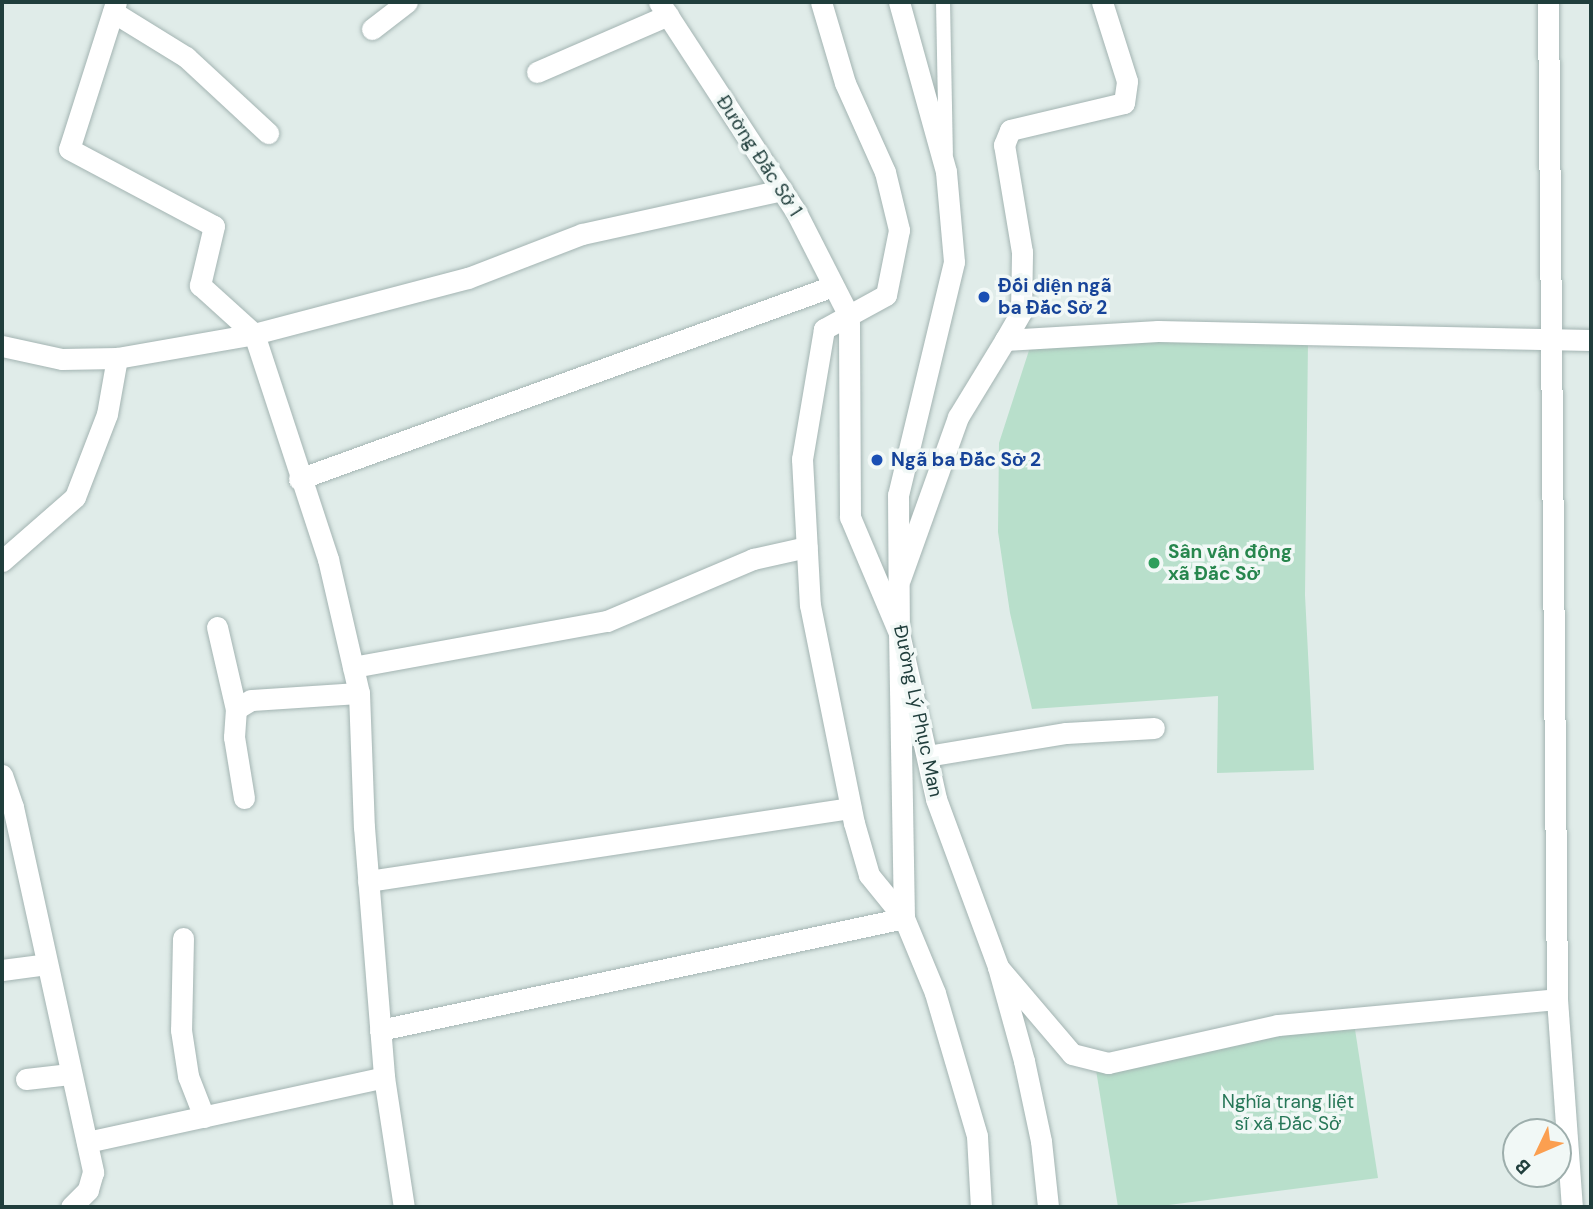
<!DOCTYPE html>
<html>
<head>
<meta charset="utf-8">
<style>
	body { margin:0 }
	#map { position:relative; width:1593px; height:1209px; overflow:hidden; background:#e0ece9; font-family:"DM Sans",sans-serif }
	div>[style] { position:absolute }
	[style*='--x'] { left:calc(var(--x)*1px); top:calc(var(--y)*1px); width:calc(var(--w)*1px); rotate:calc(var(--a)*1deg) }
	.green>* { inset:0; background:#b8dfcb }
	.roads { filter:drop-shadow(0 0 2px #a3b4b2) drop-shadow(0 0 2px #a3b4b2) }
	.service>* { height:14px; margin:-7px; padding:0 7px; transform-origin:7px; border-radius:7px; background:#fff }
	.minor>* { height:21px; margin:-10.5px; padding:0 10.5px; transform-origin:10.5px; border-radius:10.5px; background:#fff }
	.secondary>* { height:21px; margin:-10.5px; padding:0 10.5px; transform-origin:10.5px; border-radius:10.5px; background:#fff }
	.dots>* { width:19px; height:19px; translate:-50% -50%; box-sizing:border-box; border:4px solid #f1f8f6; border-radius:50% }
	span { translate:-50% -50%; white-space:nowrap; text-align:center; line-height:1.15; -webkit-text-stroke:7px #f1f8f6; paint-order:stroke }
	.street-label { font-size:19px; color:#203e3c }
	.transit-label { font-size:19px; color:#164399; font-weight:700 }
	.left { translate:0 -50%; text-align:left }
	.leisure-label { font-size:19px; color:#27864d; font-weight:700 }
	.park-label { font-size:19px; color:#277758 }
	.frame { position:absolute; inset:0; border:4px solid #203e3c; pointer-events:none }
	.north { position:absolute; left:1502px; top:1118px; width:70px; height:70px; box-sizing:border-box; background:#f1f8f6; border:2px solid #9daeac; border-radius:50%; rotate:226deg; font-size:19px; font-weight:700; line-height:28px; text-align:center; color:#203e3c }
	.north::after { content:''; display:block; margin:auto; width:24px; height:32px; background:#fb9f50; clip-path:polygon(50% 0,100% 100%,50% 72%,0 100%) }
</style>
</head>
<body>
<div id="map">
	<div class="green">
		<i style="clip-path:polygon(1033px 338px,1308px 342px,1305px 595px,1314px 770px,1217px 773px,1218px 696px,1032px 709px,1010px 613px,998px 532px,999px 443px)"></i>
		<i style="clip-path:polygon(1354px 1023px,1378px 1178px,1153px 1207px,1118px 1207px,1096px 1070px)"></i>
	</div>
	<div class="roads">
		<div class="service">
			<i style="--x:943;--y:2;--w:151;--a:88.9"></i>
		</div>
		<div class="minor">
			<i style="--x:116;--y:2;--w:154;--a:107.7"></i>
			<i style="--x:69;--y:149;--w:164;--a:28"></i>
			<i style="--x:214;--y:226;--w:61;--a:103.3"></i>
			<i style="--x:200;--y:285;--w:73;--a:42.2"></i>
			<i style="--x:821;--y:2;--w:84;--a:73.5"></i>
			<i style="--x:845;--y:83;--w:98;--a:65.8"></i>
			<i style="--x:885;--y:172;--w:60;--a:76.4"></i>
			<i style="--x:899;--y:230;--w:66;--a:101.3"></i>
			<i style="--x:886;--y:295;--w:71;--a:151.3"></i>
			<i style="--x:824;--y:329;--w:132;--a:99.6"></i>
			<i style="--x:802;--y:459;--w:146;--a:86.9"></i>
			<i style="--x:810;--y:605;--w:222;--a:78.6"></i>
			<i style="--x:854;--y:823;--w:54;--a:73.9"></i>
			<i style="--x:869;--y:875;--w:55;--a:50.9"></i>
			<i style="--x:904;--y:918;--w:81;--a:67.5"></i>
			<i style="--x:935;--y:993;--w:149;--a:73.6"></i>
			<i style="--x:977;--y:1136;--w:71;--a:86.8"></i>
			<i style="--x:1548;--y:2;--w:997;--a:89.48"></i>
			<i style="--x:1557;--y:999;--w:209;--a:85.9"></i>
			<i style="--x:113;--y:12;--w:86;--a:31.7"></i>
			<i style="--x:186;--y:57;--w:112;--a:42.8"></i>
			<i style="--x:372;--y:29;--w:44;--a:-37.6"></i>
			<i style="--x:537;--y:72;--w:143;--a:-23.5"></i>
			<i style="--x:254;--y:334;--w:237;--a:71.8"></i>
			<i style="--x:328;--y:559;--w:138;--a:77"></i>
			<i style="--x:359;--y:693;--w:134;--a:87.9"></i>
			<i style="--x:364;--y:827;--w:251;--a:85.4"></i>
			<i style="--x:384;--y:1077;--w:132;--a:81.3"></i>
			<i style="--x:1005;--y:340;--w:32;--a:-60"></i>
			<i style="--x:1021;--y:312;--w:60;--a:-89"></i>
			<i style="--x:1022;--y:252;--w:109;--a:-99.5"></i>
			<i style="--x:1004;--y:145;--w:16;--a:-68"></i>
			<i style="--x:1010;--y:130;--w:117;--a:-13.3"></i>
			<i style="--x:1124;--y:103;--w:22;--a:-82"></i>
			<i style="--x:1127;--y:81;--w:83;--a:-107.6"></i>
			<i style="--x:2;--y:346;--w:61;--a:12.2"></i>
			<i style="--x:62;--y:359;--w:55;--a:-1"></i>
			<i style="--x:117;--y:358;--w:139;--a:-9.9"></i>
			<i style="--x:254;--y:334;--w:221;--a:-14.7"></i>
			<i style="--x:468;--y:278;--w:122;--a:-21.1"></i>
			<i style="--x:582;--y:234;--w:205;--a:-12.4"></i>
			<i style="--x:299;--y:479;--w:568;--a:-19.87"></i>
			<i style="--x:2;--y:561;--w:97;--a:-41.2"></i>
			<i style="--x:75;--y:497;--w:89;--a:-68.9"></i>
			<i style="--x:107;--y:414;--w:57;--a:-79.9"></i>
			<i style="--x:900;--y:579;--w:172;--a:-70.3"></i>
			<i style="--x:958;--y:417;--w:90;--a:-58.6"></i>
			<i style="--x:1005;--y:340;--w:153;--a:-3.4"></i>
			<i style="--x:1158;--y:331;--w:433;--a:1.2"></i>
			<i style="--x:217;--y:627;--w:84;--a:77"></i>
			<i style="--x:353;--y:667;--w:258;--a:-10.3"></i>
			<i style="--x:607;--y:621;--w:159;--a:-23"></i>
			<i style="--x:753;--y:559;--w:55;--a:-12.5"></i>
			<i style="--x:927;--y:756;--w:141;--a:-9.4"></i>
			<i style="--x:1066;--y:733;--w:88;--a:-3.3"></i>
			<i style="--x:2;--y:775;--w:34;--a:71"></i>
			<i style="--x:13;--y:807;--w:374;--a:77.6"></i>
			<i style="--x:93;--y:1172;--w:19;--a:106"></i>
			<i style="--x:88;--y:1190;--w:24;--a:135"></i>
			<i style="--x:244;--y:798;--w:62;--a:-99.3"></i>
			<i style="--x:234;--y:737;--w:28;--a:-86"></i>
			<i style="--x:236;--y:709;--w:17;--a:-31"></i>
			<i style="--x:251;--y:700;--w:108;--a:-3.7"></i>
			<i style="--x:368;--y:881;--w:488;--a:-8.6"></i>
			<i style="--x:183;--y:938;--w:92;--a:91.2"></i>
			<i style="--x:181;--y:1030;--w:47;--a:81.3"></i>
			<i style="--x:188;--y:1076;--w:44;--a:68.7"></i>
			<i style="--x:998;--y:967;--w:114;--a:49.6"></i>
			<i style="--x:1072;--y:1054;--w:37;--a:14"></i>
			<i style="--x:1108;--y:1063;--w:174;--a:-12.6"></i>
			<i style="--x:1278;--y:1025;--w:280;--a:-5.3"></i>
			<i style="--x:2;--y:970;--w:45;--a:-7.6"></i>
			<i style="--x:380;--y:1030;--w:536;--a:-12.06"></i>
			<i style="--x:904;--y:918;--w:285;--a:-91"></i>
			<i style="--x:899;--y:633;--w:126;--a:-112.9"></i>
			<i style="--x:850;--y:517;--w:201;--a:-90.3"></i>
			<i style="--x:849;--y:316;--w:117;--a:-117"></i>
			<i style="--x:796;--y:212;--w:251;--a:-123.1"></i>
			<i style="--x:26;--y:1079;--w:44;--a:-6.5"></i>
			<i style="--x:87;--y:1142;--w:304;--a:-12.3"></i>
		</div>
		<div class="secondary">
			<i style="--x:899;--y:2;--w:176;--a:74.5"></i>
			<i style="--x:946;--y:172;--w:90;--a:84.9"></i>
			<i style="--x:954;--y:262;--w:240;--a:103.5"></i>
			<i style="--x:898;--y:495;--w:138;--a:89.6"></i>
			<i style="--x:899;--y:633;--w:170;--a:77.4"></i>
			<i style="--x:936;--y:799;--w:179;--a:69.7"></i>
			<i style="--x:998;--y:967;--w:98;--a:74.5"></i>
			<i style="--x:1024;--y:1061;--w:82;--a:78"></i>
			<i style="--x:1041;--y:1141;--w:66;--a:83.9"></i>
		</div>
	</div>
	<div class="dots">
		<i style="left:984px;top:297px;background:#1a4fb4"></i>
		<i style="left:877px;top:460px;background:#1a4fb4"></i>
		<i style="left:1154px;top:563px;background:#2e9e5b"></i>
	</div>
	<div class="street-label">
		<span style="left:759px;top:156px;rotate:57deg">Đường Đắc Sở 1</span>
		<span style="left:918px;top:711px;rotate:78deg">Đường Lý Phục Man</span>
	</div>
	<div class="transit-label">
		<span class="left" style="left:998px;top:297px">Đối diện ngã<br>ba Đắc Sở 2</span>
		<span class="left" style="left:891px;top:460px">Ngã ba Đắc Sở 2</span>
	</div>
	<div class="leisure-label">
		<span class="left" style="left:1168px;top:563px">Sân vận động<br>xã Đắc Sở</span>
	</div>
	<div class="park-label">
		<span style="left:1288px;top:1113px">Nghĩa trang liệt<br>sĩ xã Đắc Sở</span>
	</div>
	<div class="frame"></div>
	<div class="north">B</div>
</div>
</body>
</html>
